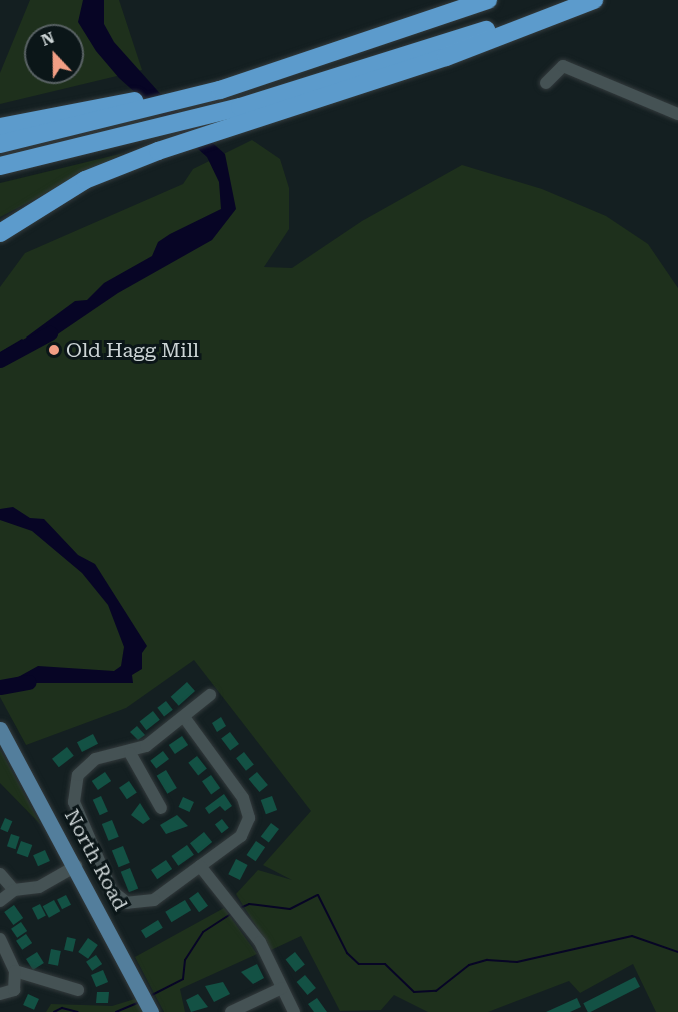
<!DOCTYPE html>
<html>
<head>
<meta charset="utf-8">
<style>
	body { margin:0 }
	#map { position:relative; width:678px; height:1012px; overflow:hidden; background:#141f21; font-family:"Roboto Serif",serif }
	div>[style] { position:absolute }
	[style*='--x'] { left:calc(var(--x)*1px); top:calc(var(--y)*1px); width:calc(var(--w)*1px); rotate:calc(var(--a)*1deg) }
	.green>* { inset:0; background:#1e301c }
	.water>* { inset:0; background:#070525 }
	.stream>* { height:2px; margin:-1px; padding:0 1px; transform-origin:1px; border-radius:1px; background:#070525 }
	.river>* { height:15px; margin:-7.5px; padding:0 7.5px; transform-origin:7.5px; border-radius:7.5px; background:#070525 }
	.building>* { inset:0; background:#135144; transform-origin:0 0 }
	.roads { filter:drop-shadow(0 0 2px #333a3c) drop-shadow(0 0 2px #333a3c) }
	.minor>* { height:12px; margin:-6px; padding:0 6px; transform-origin:6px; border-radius:6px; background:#455254 }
	.major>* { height:15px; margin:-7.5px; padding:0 7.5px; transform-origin:7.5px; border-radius:7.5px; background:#537e9c }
	.highway>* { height:18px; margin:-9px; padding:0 9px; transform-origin:9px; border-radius:9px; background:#5c9bcc }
	.dots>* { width:16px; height:16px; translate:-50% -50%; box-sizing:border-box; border:3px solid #0b1618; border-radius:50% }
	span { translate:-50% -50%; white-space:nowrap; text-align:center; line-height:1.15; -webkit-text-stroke:6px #0b1618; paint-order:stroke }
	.poi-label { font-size:20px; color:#cdd5d6 }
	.left { translate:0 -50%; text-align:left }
	.street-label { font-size:20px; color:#cdd5d6 }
	.north { position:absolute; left:24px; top:24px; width:60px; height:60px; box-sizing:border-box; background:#0b1618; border:2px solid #596264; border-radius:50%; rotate:338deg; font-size:16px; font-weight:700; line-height:24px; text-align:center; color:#cdd5d6 }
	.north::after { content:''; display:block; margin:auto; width:21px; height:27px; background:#f39f85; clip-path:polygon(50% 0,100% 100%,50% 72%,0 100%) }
</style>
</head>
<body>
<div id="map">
	<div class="green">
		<i style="clip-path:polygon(evenodd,30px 0,119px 0,142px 70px,0 104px,0 73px,30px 0,36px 36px,72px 36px,72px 72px,36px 72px,36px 36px)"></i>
		<i style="clip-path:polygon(252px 140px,280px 159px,289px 188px,289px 229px,264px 267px,292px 268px,362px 221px,462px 165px,542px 189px,606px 216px,648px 244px,678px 288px,678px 1012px,656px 1012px,633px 964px,580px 993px,569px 981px,488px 1012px,428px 1012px,394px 995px,381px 1010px,340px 1011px,301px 936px,271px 950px,236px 894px,258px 870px,292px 880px,263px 865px,311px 811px,194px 660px,126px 708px,26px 745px,0 697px,0 287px,25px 253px,183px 184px,193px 169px)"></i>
		<i style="clip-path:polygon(124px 153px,0 217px,0 183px)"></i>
		<i style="clip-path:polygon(0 749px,41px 825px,0 783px)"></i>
		<i style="clip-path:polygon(224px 908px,257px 954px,180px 989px,185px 1012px,164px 1012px,135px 957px)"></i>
		<i style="clip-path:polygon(138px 998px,145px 1012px,46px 1012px,51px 1004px,112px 1006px)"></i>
	</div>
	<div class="water">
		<i style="clip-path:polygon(83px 0,104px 0,104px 24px,114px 42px,173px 108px,225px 154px,236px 209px,212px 240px,118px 293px,37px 348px,26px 337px,75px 301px,87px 300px,104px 283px,152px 256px,158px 242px,170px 234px,221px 209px,219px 182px,207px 157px,119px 78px,96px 51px,78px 22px)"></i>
		<i style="clip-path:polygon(22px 339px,34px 350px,0 363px,0 352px)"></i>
		<i style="clip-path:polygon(13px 507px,30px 518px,44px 519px,78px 555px,95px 564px,147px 646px,142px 653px,142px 669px,132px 675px,133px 683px,31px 683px,13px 692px,11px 681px,38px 666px,114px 671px,121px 666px,124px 647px,108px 605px,82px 573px,32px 531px,0 520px,0 509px)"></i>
	</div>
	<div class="stream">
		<i style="--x:238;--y:909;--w:12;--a:-24"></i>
		<i style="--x:249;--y:904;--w:41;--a:7"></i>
		<i style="--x:290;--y:909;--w:31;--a:-27"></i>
		<i style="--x:318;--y:895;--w:65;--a:63.4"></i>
		<i style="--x:347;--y:953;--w:16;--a:43"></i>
		<i style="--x:359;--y:964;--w:26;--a:0"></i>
		<i style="--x:385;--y:964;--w:40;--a:44"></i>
		<i style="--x:414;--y:992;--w:22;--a:-3"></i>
		<i style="--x:436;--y:991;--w:42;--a:-38.2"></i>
		<i style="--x:469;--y:965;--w:19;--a:-16"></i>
		<i style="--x:487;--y:960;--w:30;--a:4"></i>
		<i style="--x:517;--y:962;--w:118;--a:-12.7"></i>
		<i style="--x:632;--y:936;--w:49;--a:19.2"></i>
		<i style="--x:150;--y:996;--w:37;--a:-27"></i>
		<i style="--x:183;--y:979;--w:19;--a:-84"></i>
		<i style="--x:185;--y:960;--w:33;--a:-57"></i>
		<i style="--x:203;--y:932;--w:33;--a:-33"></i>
		<i style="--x:54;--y:1012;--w:9;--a:-27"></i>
		<i style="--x:62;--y:1008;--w:16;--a:14"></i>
		<i style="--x:116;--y:1012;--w:25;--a:-23"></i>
	</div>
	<div class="river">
		<i style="--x:0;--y:360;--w:57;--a:-28.4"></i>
		<i style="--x:0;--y:687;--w:29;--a:-10"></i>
	</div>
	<div class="building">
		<i style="left:187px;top:682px;width:12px;height:22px;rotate:48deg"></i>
		<i style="left:166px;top:701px;width:11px;height:11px;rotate:52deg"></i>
		<i style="left:153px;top:711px;width:11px;height:17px;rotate:52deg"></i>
		<i style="clip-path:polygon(221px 717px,226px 726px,217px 732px,212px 723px)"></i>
		<i style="clip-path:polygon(137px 726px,145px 735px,138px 740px,130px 732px)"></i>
		<i style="left:230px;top:732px;width:15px;height:11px;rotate:53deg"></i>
		<i style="left:93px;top:734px;width:11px;height:18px;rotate:63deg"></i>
		<i style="left:182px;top:736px;width:11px;height:16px;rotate:56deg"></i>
		<i style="left:67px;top:747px;width:11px;height:19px;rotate:52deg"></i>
		<i style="left:163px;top:751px;width:10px;height:16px;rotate:53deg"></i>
		<i style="left:244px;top:752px;width:16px;height:10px;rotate:52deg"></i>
		<i style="left:197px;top:756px;width:16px;height:11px;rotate:52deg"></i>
		<i style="left:166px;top:770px;width:21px;height:11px;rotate:59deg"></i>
		<i style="left:105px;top:772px;width:11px;height:16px;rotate:56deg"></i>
		<i style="left:257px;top:772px;width:17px;height:11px;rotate:50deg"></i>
		<i style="left:211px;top:775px;width:16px;height:11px;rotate:55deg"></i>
		<i style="left:129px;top:781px;width:14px;height:12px;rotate:56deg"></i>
		<i style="clip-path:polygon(224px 794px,232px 806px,225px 811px,220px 806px,209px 814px,205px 808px)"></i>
		<i style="left:101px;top:796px;width:17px;height:9px;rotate:66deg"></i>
		<i style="left:272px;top:796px;width:15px;height:12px;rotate:70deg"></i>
		<i style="left:183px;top:797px;width:12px;height:11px;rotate:24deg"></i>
		<i style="clip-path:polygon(140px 803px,150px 819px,143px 824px,131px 815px)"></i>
		<i style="clip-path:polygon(177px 815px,188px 826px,166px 834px,160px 825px)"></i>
		<i style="left:5px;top:818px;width:8px;height:12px;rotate:23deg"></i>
		<i style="left:222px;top:819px;width:11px;height:9px;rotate:52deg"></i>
		<i style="left:112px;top:820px;width:18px;height:11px;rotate:68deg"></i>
		<i style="left:271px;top:823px;width:10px;height:17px;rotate:37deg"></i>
		<i style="left:204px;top:832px;width:13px;height:18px;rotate:51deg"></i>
		<i style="left:11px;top:834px;width:9px;height:13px;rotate:18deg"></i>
		<i style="left:21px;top:841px;width:12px;height:13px;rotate:20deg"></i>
		<i style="left:256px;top:841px;width:11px;height:17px;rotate:34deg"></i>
		<i style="left:187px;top:845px;width:12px;height:19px;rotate:55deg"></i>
		<i style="left:123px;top:846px;width:18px;height:12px;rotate:68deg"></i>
		<i style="left:45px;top:850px;width:12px;height:13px;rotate:66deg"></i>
		<i style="left:236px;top:859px;width:13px;height:17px;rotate:27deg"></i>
		<i style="left:166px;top:860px;width:11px;height:18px;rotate:56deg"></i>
		<i style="left:130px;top:868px;width:22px;height:10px;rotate:68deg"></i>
		<i style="left:198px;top:892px;width:17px;height:11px;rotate:54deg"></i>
		<i style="left:66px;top:895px;width:11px;height:10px;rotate:63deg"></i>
		<i style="left:54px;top:900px;width:13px;height:13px;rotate:61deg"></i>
		<i style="left:185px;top:900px;width:12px;height:23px;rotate:59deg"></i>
		<i style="left:40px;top:904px;width:13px;height:9px;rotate:63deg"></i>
		<i style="left:14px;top:905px;width:16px;height:12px;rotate:55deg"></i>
		<i style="left:158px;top:920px;width:9px;height:20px;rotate:58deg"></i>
		<i style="left:21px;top:922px;width:11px;height:12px;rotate:56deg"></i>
		<i style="left:26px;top:934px;width:11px;height:12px;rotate:56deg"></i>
		<i style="left:67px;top:937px;width:9px;height:13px;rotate:13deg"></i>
		<i style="left:88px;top:938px;width:12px;height:17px;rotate:35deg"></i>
		<i style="left:51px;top:949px;width:10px;height:15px;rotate:11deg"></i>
		<i style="left:37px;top:952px;width:13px;height:13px;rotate:58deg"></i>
		<i style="left:295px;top:952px;width:16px;height:12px;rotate:52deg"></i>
		<i style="left:96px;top:955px;width:11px;height:12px;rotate:56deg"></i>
		<i style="clip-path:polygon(257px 964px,264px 978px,253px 984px,241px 972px)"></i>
		<i style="left:103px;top:970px;width:13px;height:13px;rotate:67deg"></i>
		<i style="left:305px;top:975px;width:17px;height:11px;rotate:50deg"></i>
		<i style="left:635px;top:977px;width:11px;height:58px;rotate:63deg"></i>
		<i style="clip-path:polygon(223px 982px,230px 994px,214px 1002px,205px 986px)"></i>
		<i style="clip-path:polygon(97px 992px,109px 992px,108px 1003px,96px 1003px)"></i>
		<i style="left:28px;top:994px;width:12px;height:12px;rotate:24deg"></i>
		<i style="clip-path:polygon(198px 994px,208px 1007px,191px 1012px,186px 1000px)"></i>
		<i style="clip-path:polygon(317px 998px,327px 1012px,314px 1012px,308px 1004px)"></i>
		<i style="clip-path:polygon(577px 998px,581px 1007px,570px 1012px,546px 1012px)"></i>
	</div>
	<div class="roads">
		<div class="minor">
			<i style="--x:546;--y:83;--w:24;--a:-45"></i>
			<i style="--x:563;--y:66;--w:125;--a:22.7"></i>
			<i style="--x:184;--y:717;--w:100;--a:53.9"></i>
			<i style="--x:243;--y:798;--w:21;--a:73"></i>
			<i style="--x:249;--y:818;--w:20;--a:114"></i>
			<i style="--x:241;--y:836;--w:108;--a:143.7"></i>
			<i style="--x:154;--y:900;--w:27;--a:174"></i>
			<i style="--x:127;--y:903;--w:19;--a:-141"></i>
			<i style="--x:112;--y:891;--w:97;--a:-113.1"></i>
			<i style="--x:74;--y:802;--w:27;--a:-82"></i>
			<i style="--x:78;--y:775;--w:23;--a:-43"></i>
			<i style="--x:95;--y:759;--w:53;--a:-14.3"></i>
			<i style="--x:146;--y:746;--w:82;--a:-38.6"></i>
			<i style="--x:130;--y:753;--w:63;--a:60.6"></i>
			<i style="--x:200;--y:866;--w:97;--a:51.7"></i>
			<i style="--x:260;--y:942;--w:78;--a:64.1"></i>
			<i style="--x:0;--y:874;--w:21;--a:49"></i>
			<i style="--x:14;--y:890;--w:25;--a:-7"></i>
			<i style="--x:39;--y:887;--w:43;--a:-29.6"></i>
			<i style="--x:0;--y:901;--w:18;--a:-38"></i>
			<i style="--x:0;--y:939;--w:35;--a:65"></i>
			<i style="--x:15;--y:971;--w:66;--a:16.8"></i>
			<i style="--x:0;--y:994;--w:15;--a:-16"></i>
			<i style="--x:14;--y:990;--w:19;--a:-87"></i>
			<i style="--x:231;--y:1012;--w:56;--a:-25.2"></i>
		</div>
		<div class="major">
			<i style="--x:0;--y:729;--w:321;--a:61.9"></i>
		</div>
		<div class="highway">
			<i style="--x:0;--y:127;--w:137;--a:-10.9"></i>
			<i style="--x:0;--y:144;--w:227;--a:-13.8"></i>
			<i style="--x:220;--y:90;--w:283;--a:-18.6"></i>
			<i style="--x:0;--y:166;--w:247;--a:-13.8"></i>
			<i style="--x:240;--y:107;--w:258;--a:-17.4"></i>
			<i style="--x:0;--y:233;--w:100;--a:-31.9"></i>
			<i style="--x:85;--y:180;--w:79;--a:-21.7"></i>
			<i style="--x:158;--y:151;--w:303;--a:-18.1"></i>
			<i style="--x:446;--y:57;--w:159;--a:-21.1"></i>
		</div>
	</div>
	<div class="dots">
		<i style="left:54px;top:350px;background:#f39f85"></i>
	</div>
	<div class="poi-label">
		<span class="left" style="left:66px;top:350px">Old Hagg Mill</span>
	</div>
	<div class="street-label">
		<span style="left:96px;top:860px;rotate:62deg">North Road</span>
	</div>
	<div class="north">N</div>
</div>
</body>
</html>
